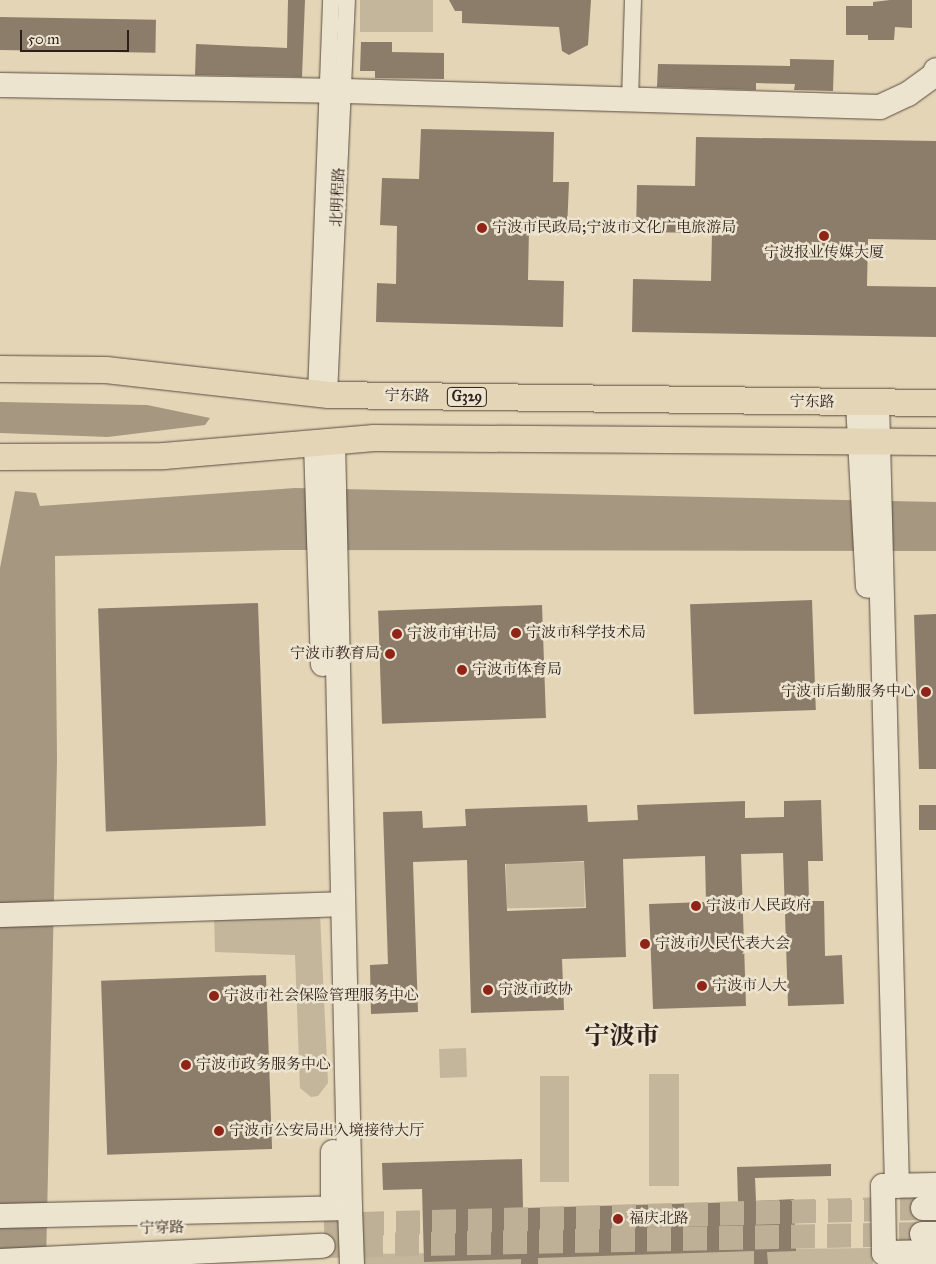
<!DOCTYPE html>
<html>
<head>
<meta charset="utf-8">
<style>
	body { margin:0 }
	#map { position:relative; width:936px; height:1264px; overflow:hidden; background:#e3d5b6; font-family:"IM FELL Great Primer","Noto Serif SC",serif }
	div>[style] { position:absolute }
	[style*='--x'] { left:calc(var(--x)*1px); top:calc(var(--y)*1px); width:calc(var(--w)*1px); rotate:calc(var(--a)*1deg) }
	.green>* { inset:0; background:#c4b69b; transform-origin:0 0 }
	.water>* { inset:0; background:#a59780 }
	.building>* { inset:0; background:#8b7d6a; transform-origin:0 0 }
	.secondary-tunnel>* { height:24px; margin-top:-12px; transform-origin:0; background:repeating-linear-gradient(90deg,#beb096 0 24px,transparent 0 36px) }
	.roads { filter:drop-shadow(0 0 1px #5a4c40) drop-shadow(0 0 1px #5a4c40) }
	.street>* { height:16px; margin:-8px; padding:0 8px; transform-origin:8px; border-radius:8px; background:#ede4d0 }
	.secondary>* { height:24px; margin:-12px; padding:0 12px; transform-origin:12px; border-radius:12px; background:#ede4d0 }
	.primary>* { height:26px; margin:-13px; padding:0 13px; transform-origin:13px; border-radius:13px; background:#e3d5b6 }
	.dots>* { width:14px; height:14px; translate:-50% -50%; box-sizing:border-box; border:2px solid #ede4d0; border-radius:50% }
	span { translate:-50% -50%; white-space:nowrap; text-align:center; line-height:1.15; -webkit-text-stroke:5px #ede4d0; paint-order:stroke }
	.shield-label span { padding:1px 4px; background:#ede4d0; border:1px solid; border-radius:4px; -webkit-text-stroke-width:0 }
	.shield-label { font-size:14px; color:#2c1e18; font-weight:700 }
	.street-label { font-size:15px; color:#2c1e18 }
	.poi-label { font-size:15px; color:#2c1e18 }
	.left { translate:0 -50%; text-align:left }
	.right { translate:-100% -50%; text-align:right }
	.town-label { font-size:25px; color:#2c1e18; font-weight:700 }
	.scale { position:absolute; left:20px; top:30px; width:109px; height:22px; box-sizing:border-box; border:2px solid #2c1e18; border-top:0; padding-left:6px; font-size:15px; line-height:18px; white-space:nowrap; color:#2c1e18; -webkit-text-stroke:4px #ede4d0; paint-order:stroke }
</style>
</head>
<body>
<div id="map">
	<div class="green">
		<i style="left:360px;top:0;width:73px;height:32px"></i>
		<i style="left:584px;top:862px;width:45px;height:78px;rotate:89deg"></i>
		<i style="clip-path:polygon(214px 914px,320px 914px,328px 1083px,318px 1096px,311px 1097px,300px 1088px,295px 955px,215px 952px)"></i>
		<i style="left:466px;top:1048px;width:29px;height:27px;rotate:88deg"></i>
		<i style="left:649px;top:1074px;width:30px;height:112px"></i>
		<i style="left:540px;top:1076px;width:29px;height:106px"></i>
		<i style="clip-path:polygon(873px 1248px,873px 1264px,358px 1264px,358px 1254px)"></i>
	</div>
	<div class="water">
		<i style="clip-path:polygon(0 402px,147px 405px,210px 418px,205px 425px,108px 437px,0 433px)"></i>
		<i style="clip-path:polygon(295px 488px,936px 502px,936px 551px,283px 550px,55px 556px,57px 760px,46px 1264px,0 1264px,0 568px,15px 491px,36px 493px,40px 506px)"></i>
	</div>
	<div class="building">
		<i style="clip-path:polygon(288px 0,305px 0,302px 77px,195px 75px,196px 44px,287px 48px)"></i>
		<i style="clip-path:polygon(449px 0,591px 0,588px 45px,569px 55px,562px 51px,559px 27px,462px 23px,462px 11px,455px 11px)"></i>
		<i style="clip-path:polygon(890px 0,912px 0,912px 28px,895px 27px,894px 40px,868px 40px,868px 35px,846px 35px,846px 6px,873px 6px,873px 2px)"></i>
		<i style="left:0;top:17px;width:156px;height:33px;rotate:1deg"></i>
		<i style="clip-path:polygon(361px 42px,392px 42px,392px 52px,444px 53px,444px 79px,375px 78px,375px 71px,360px 71px)"></i>
		<i style="clip-path:polygon(790px 59px,834px 60px,833px 91px,794px 90px,795px 84px,756px 83px,756px 90px,657px 87px,658px 64px,790px 66px)"></i>
		<i style="clip-path:polygon(421px 129px,554px 132px,553px 182px,569px 182px,567px 230px,529px 229px,528px 280px,564px 281px,563px 327px,376px 322px,377px 283px,396px 284px,397px 226px,380px 225px,382px 178px,419px 179px)"></i>
		<i style="clip-path:polygon(696px 137px,936px 141px,936px 240px,868px 239px,867px 286px,936px 287px,936px 337px,632px 332px,633px 279px,711px 281px,712px 233px,636px 232px,637px 185px,695px 186px)"></i>
		<i style="left:812px;top:600px;width:110px;height:122px;rotate:88deg"></i>
		<i style="left:258px;top:603px;width:223px;height:160px;rotate:88deg"></i>
		<i style="left:542px;top:605px;width:113px;height:164px;rotate:88deg"></i>
		<i style="clip-path:polygon(936px 614px,936px 769px,919px 769px,914px 615px)"></i>
		<i style="clip-path:polygon(evenodd,821px 800px,823px 861px,808px 861px,809px 901px,824px 901px,825px 956px,842px 955px,844px 1004px,788px 1006px,783px 853px,741px 854px,746px 1006px,653px 1009px,649px 904px,706px 902px,705px 856px,623px 859px,626px 957px,562px 959px,564px 1010px,471px 1013px,467px 860px,413px 862px,418px 1012px,371px 1014px,370px 965px,388px 964px,383px 812px,422px 811px,423px 828px,466px 826px,465px 809px,587px 805px,588px 822px,638px 820px,637px 805px,745px 801px,745px 818px,784px 817px,784px 801px,821px 800px,584px 861px,586px 908px,507px 911px,505px 864px,584px 861px)"></i>
		<i style="left:936px;top:805px;width:25px;height:17px;rotate:90deg"></i>
		<i style="left:266px;top:975px;width:174px;height:165px;rotate:88deg"></i>
		<i style="clip-path:polygon(522px 1159px,523px 1208px,738px 1202px,737px 1167px,831px 1164px,831px 1176px,755px 1178px,756px 1201px,794px 1199px,796px 1251px,767px 1252px,768px 1264px,754px 1264px,754px 1251px,538px 1258px,538px 1264px,521px 1264px,521px 1259px,424px 1262px,422px 1189px,383px 1190px,382px 1163px)"></i>
	</div>
	<div class="secondary-tunnel">
		<i style="--x:324;--y:1225;--w:599;--a:-1.63"></i>
		<i style="--x:323;--y:1246;--w:599;--a:-1.15"></i>
	</div>
	<div class="roads">
		<div class="street">
			<i style="--x:630;--y:100;--w:100;--a:-88.3"></i>
			<i style="--x:316;--y:394;--w:394;--a:-87.8"></i>
			<i style="--x:329;--y:395;--w:395;--a:-87.4"></i>
		</div>
		<div class="secondary">
			<i style="--x:0;--y:85;--w:345;--a:1"></i>
			<i style="--x:345;--y:91;--w:535;--a:1.71"></i>
			<i style="--x:880;--y:107;--w:31;--a:-25"></i>
			<i style="--x:908;--y:94;--w:32;--a:-36"></i>
			<i style="--x:934;--y:75;--w:5;--a:-68"></i>
			<i style="--x:877;--y:402;--w:784;--a:88.54"></i>
			<i style="--x:858;--y:403;--w:183;--a:86.9"></i>
			<i style="--x:333;--y:442;--w:766;--a:88.73"></i>
			<i style="--x:316;--y:443;--w:221;--a:88.2"></i>
			<i style="--x:0;--y:915;--w:343;--a:-1.8"></i>
			<i style="--x:333;--y:1152;--w:56;--a:90"></i>
			<i style="--x:936;--y:1185;--w:53;--a:178.9"></i>
			<i style="--x:883;--y:1186;--w:67;--a:89.1"></i>
			<i style="--x:884;--y:1253;--w:52;--a:-1.1"></i>
			<i style="--x:923;--y:1208;--w:13;--a:0"></i>
			<i style="--x:0;--y:1216;--w:350;--a:-1.3"></i>
			<i style="--x:350;--y:1208;--w:56;--a:88"></i>
			<i style="--x:922;--y:1234;--w:14;--a:0"></i>
			<i style="--x:0;--y:1261;--w:323;--a:-2.7"></i>
		</div>
		<div class="primary">
			<i style="--x:0;--y:369;--w:106;--a:0.5"></i>
			<i style="--x:106;--y:370;--w:224;--a:6.4"></i>
			<i style="--x:329;--y:395;--w:607;--a:0.76"></i>
			<i style="--x:0;--y:457;--w:164;--a:-0.3"></i>
			<i style="--x:164;--y:456;--w:211;--a:-4.9"></i>
			<i style="--x:374;--y:438;--w:562;--a:0.41"></i>
		</div>
	</div>
	<div class="dots">
		<i style="left:482px;top:228px;background:#8f2418"></i>
		<i style="left:824px;top:236px;background:#8f2418"></i>
		<i style="left:516px;top:633px;background:#8f2418"></i>
		<i style="left:397px;top:634px;background:#8f2418"></i>
		<i style="left:390px;top:654px;background:#8f2418"></i>
		<i style="left:462px;top:670px;background:#8f2418"></i>
		<i style="left:926px;top:692px;background:#8f2418"></i>
		<i style="left:696px;top:906px;background:#8f2418"></i>
		<i style="left:645px;top:944px;background:#8f2418"></i>
		<i style="left:702px;top:986px;background:#8f2418"></i>
		<i style="left:488px;top:990px;background:#8f2418"></i>
		<i style="left:214px;top:996px;background:#8f2418"></i>
		<i style="left:186px;top:1065px;background:#8f2418"></i>
		<i style="left:219px;top:1131px;background:#8f2418"></i>
		<i style="left:618px;top:1219px;background:#8f2418"></i>
	</div>
	<div class="shield-label">
		<span style="left:467px;top:397px">G329</span>
	</div>
	<div class="street-label">
		<span style="left:338px;top:197px;rotate:-87deg">北明程路</span>
		<span style="left:407px;top:396px;rotate:1deg">宁东路</span>
		<span style="left:812px;top:402px;rotate:1deg">宁东路</span>
		<span style="left:162px;top:1228px;rotate:-1deg">宁穿路</span>
	</div>
	<div class="poi-label">
		<span class="left" style="left:492px;top:228px">宁波市民政局;宁波市文化广电旅游局</span>
		<span style="left:824px;top:253px">宁波报业传媒大厦</span>
		<span class="left" style="left:526px;top:633px">宁波市科学技术局</span>
		<span class="left" style="left:407px;top:634px">宁波市审计局</span>
		<span class="right" style="left:380px;top:654px">宁波市教育局</span>
		<span class="left" style="left:472px;top:670px">宁波市体育局</span>
		<span class="right" style="left:916px;top:692px">宁波市后勤服务中心</span>
		<span class="left" style="left:706px;top:906px">宁波市人民政府</span>
		<span class="left" style="left:655px;top:944px">宁波市人民代表大会</span>
		<span class="left" style="left:712px;top:986px">宁波市人大</span>
		<span class="left" style="left:498px;top:990px">宁波市政协</span>
		<span class="left" style="left:224px;top:996px">宁波市社会保险管理服务中心</span>
		<span class="left" style="left:196px;top:1065px">宁波市政务服务中心</span>
		<span class="left" style="left:229px;top:1131px">宁波市公安局出入境接待大厅</span>
		<span class="left" style="left:629px;top:1219px">福庆北路</span>
	</div>
	<div class="town-label">
		<span style="left:622px;top:1036px">宁波市</span>
	</div>
	<div class="scale">50 m</div>
</div>
</body>
</html>
